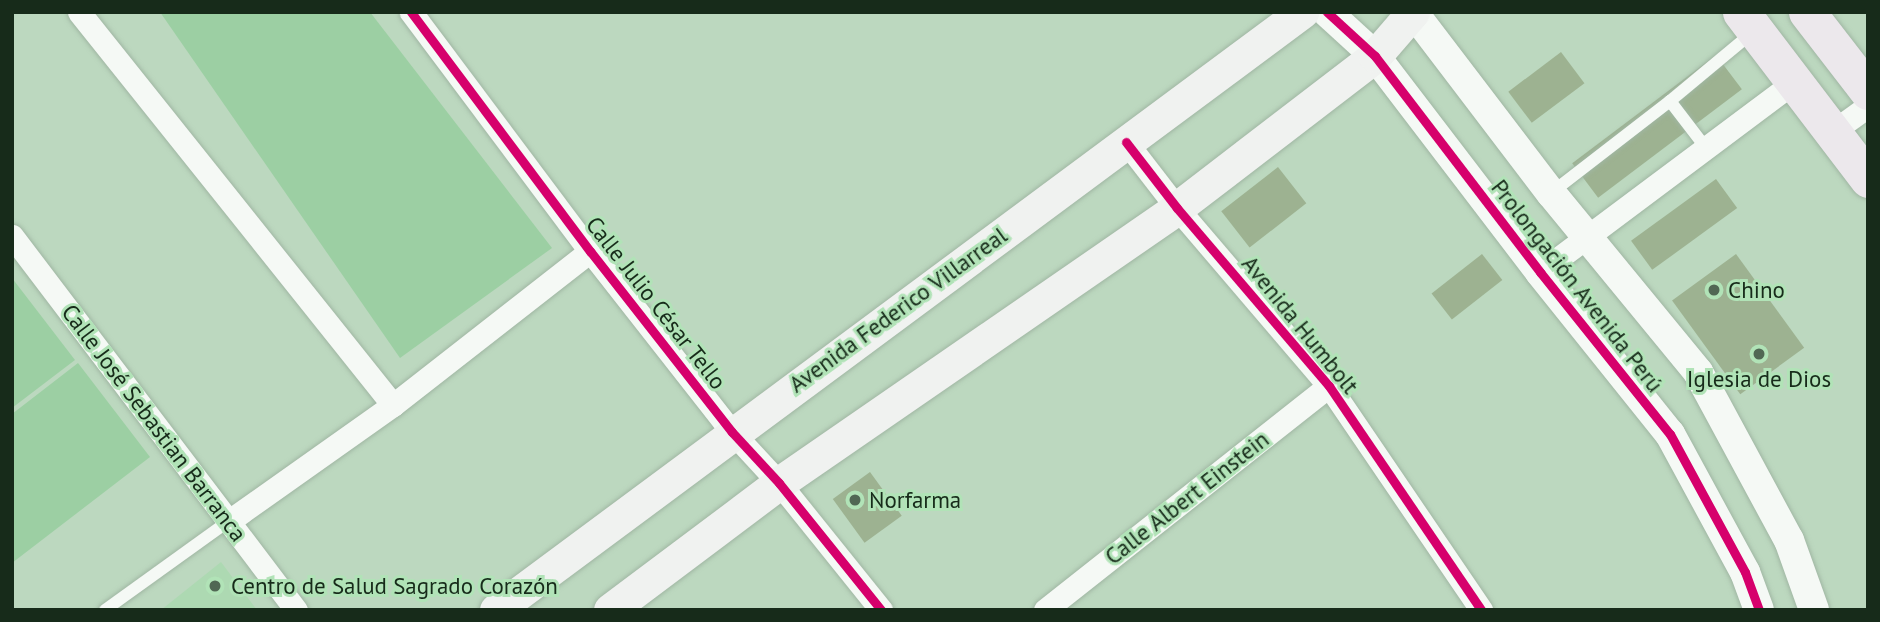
<!DOCTYPE html>
<html>
<head>
<meta charset="utf-8">
<style>
	body { margin:0 }
	#map { position:relative; width:1880px; height:622px; overflow:hidden; background:#bcd8bf; font-family:"PT Sans",sans-serif }
	div>[style] { position:absolute }
	[style*='--x'] { left:calc(var(--x)*1px); top:calc(var(--y)*1px); width:calc(var(--w)*1px); rotate:calc(var(--a)*1deg) }
	.built>* { inset:0; background:#add9b2 }
	.green>* { inset:0; background:#9ccfa3 }
	.building>* { inset:0; background:#9db291; transform-origin:0 0 }
	.roads { filter:drop-shadow(0 0 2px #a0b6a3) drop-shadow(0 0 2px #a0b6a3) }
	.service>* { height:12px; margin:-6px; padding:0 6px; transform-origin:6px; border-radius:6px; background:#f5f9f5 }
	.minor>* { height:23px; margin:-11.5px; padding:0 11.5px; transform-origin:11.5px; border-radius:11.5px; background:#f5f9f5 }
	.tertiary>* { height:30px; margin:-15px; padding:0 15px; transform-origin:15px; border-radius:15px; background:#f5f9f5 }
	.secondary>* { height:33px; margin:-16.5px; padding:0 16.5px; transform-origin:16.5px; border-radius:16.5px; background:#f0f2f0 }
	.primary>* { height:37px; margin:-18.5px; padding:0 18.5px; transform-origin:18.5px; border-radius:18.5px; background:#ece8ec }
	.cycleway>* { height:9px; margin:-4.5px; padding:0 4.5px; transform-origin:4.5px; border-radius:4.5px; background:#d6006c }
	.dots>* { width:19px; height:19px; translate:-50% -50%; box-sizing:border-box; border:4px solid #b1e3b7; border-radius:50% }
	span { translate:-50% -50%; white-space:nowrap; text-align:center; line-height:1.15; -webkit-text-stroke:6px #b1e3b7; paint-order:stroke }
	.street-label { font-size:23px; color:#172b1a }
	.poi-label { font-size:23px; color:#172b1a }
	.left { translate:0 -50%; text-align:left }
	.frame { position:absolute; inset:0; border:14px solid #172b1a; pointer-events:none }
</style>
</head>
<body>
<div id="map">
	<div class="built">
		<i style="clip-path:polygon(221px 562px,257px 610px,161px 610px)"></i>
	</div>
	<div class="green">
		<i style="clip-path:polygon(160px 12px,370px 12px,552px 248px,400px 358px)"></i>
		<i style="clip-path:polygon(12px 278px,75px 360px,12px 408px)"></i>
		<i style="clip-path:polygon(78px 363px,150px 457px,12px 563px,12px 414px)"></i>
	</div>
	<div class="building">
		<i style="left:1561px;top:52px;width:39px;height:66px;rotate:53deg"></i>
		<i style="left:1716px;top:55px;width:43px;height:180px;rotate:53deg"></i>
		<i style="left:1278px;top:167px;width:46px;height:72px;rotate:52deg"></i>
		<i style="left:1716px;top:179px;width:36px;height:105px;rotate:54deg"></i>
		<i style="left:1482px;top:254px;width:33px;height:64px;rotate:52deg"></i>
		<i style="left:1736px;top:254px;width:116px;height:79px;rotate:54deg"></i>
		<i style="left:870px;top:472px;width:54px;height:46px;rotate:54deg"></i>
	</div>
	<div class="roads">
		<div class="service">
			<i style="--x:1670;--y:101;--w:108;--a:-39.7"></i>
			<i style="--x:1551;--y:193;--w:150;--a:-37.7"></i>
			<i style="--x:1670;--y:101;--w:59;--a:52.5"></i>
			<i style="--x:105;--y:610;--w:153;--a:-35.7"></i>
		</div>
		<div class="minor">
			<i style="--x:79;--y:12;--w:503;--a:51.38"></i>
			<i style="--x:411;--y:12;--w:299;--a:53.2"></i>
			<i style="--x:590;--y:251;--w:230;--a:51.9"></i>
			<i style="--x:732;--y:432;--w:69;--a:47.3"></i>
			<i style="--x:779;--y:483;--w:163;--a:51.2"></i>
			<i style="--x:1832;--y:132;--w:44;--a:-35.8"></i>
			<i style="--x:1126;--y:142;--w:83;--a:52.3"></i>
			<i style="--x:1177;--y:208;--w:234;--a:49.5"></i>
			<i style="--x:1329;--y:386;--w:271;--a:55.8"></i>
			<i style="--x:12;--y:236;--w:470;--a:52.8"></i>
			<i style="--x:1540;--y:272;--w:317;--a:-36.8"></i>
			<i style="--x:229;--y:521;--w:201;--a:-35.3"></i>
			<i style="--x:393;--y:405;--w:250;--a:-38"></i>
			<i style="--x:1045;--y:610;--w:362;--a:-38.3"></i>
		</div>
		<div class="tertiary">
			<i style="--x:1327;--y:12;--w:65;--a:42.5"></i>
			<i style="--x:1375;--y:56;--w:272;--a:52.6"></i>
			<i style="--x:1540;--y:272;--w:208;--a:51.3"></i>
			<i style="--x:1670;--y:434;--w:157;--a:61.5"></i>
			<i style="--x:1745;--y:572;--w:40;--a:69.8"></i>
			<i style="--x:1413;--y:12;--w:228;--a:52.7"></i>
			<i style="--x:1551;--y:193;--w:232;--a:50.6"></i>
			<i style="--x:1698;--y:372;--w:191;--a:61.6"></i>
			<i style="--x:1789;--y:540;--w:74;--a:70.3"></i>
		</div>
		<div class="secondary">
			<i style="--x:496;--y:610;--w:1004;--a:-36.57"></i>
			<i style="--x:610;--y:610;--w:211;--a:-36.9"></i>
			<i style="--x:779;--y:483;--w:484;--a:-34.6"></i>
			<i style="--x:1177;--y:208;--w:250;--a:-37.5"></i>
			<i style="--x:1375;--y:56;--w:58;--a:-49.2"></i>
		</div>
		<div class="primary">
			<i style="--x:1741;--y:12;--w:210;--a:52.7"></i>
			<i style="--x:1807;--y:12;--w:100;--a:52.3"></i>
		</div>
	</div>
	<div class="cycleway">
		<i style="--x:411;--y:12;--w:299;--a:53.2"></i>
		<i style="--x:590;--y:251;--w:230;--a:51.9"></i>
		<i style="--x:732;--y:432;--w:69;--a:47.3"></i>
		<i style="--x:779;--y:483;--w:163;--a:51.2"></i>
		<i style="--x:1327;--y:12;--w:65;--a:42.5"></i>
		<i style="--x:1375;--y:56;--w:272;--a:52.6"></i>
		<i style="--x:1540;--y:272;--w:208;--a:51.3"></i>
		<i style="--x:1670;--y:434;--w:157;--a:61.5"></i>
		<i style="--x:1745;--y:572;--w:40;--a:69.8"></i>
		<i style="--x:1126;--y:142;--w:83;--a:52.3"></i>
		<i style="--x:1177;--y:208;--w:234;--a:49.5"></i>
		<i style="--x:1329;--y:386;--w:271;--a:55.8"></i>
	</div>
	<div class="dots">
		<i style="left:1714px;top:290px;background:#516854"></i>
		<i style="left:1759px;top:354px;background:#516854"></i>
		<i style="left:855px;top:500px;background:#516854"></i>
		<i style="left:215px;top:586px;background:#516854"></i>
	</div>
	<div class="street-label">
		<span style="left:1577px;top:286px;rotate:52deg">Prolongación Avenida Perú</span>
		<span style="left:656px;top:303px;rotate:52deg">Calle Julio César Tello</span>
		<span style="left:898px;top:310px;rotate:-36deg">Avenida Federico Villarreal</span>
		<span style="left:1300px;top:325px;rotate:51deg">Avenida Humbolt</span>
		<span style="left:154px;top:423px;rotate:53deg">Calle José Sebastian Barranca</span>
		<span style="left:1187px;top:498px;rotate:-38deg">Calle Albert Einstein</span>
	</div>
	<div class="poi-label">
		<span class="left" style="left:1728px;top:290px">Chino</span>
		<span style="left:1759px;top:379px">Iglesia de Dios</span>
		<span class="left" style="left:869px;top:500px">Norfarma</span>
		<span class="left" style="left:231px;top:586px">Centro de Salud Sagrado Corazón</span>
	</div>
	<div class="frame"></div>
</div>
</body>
</html>
